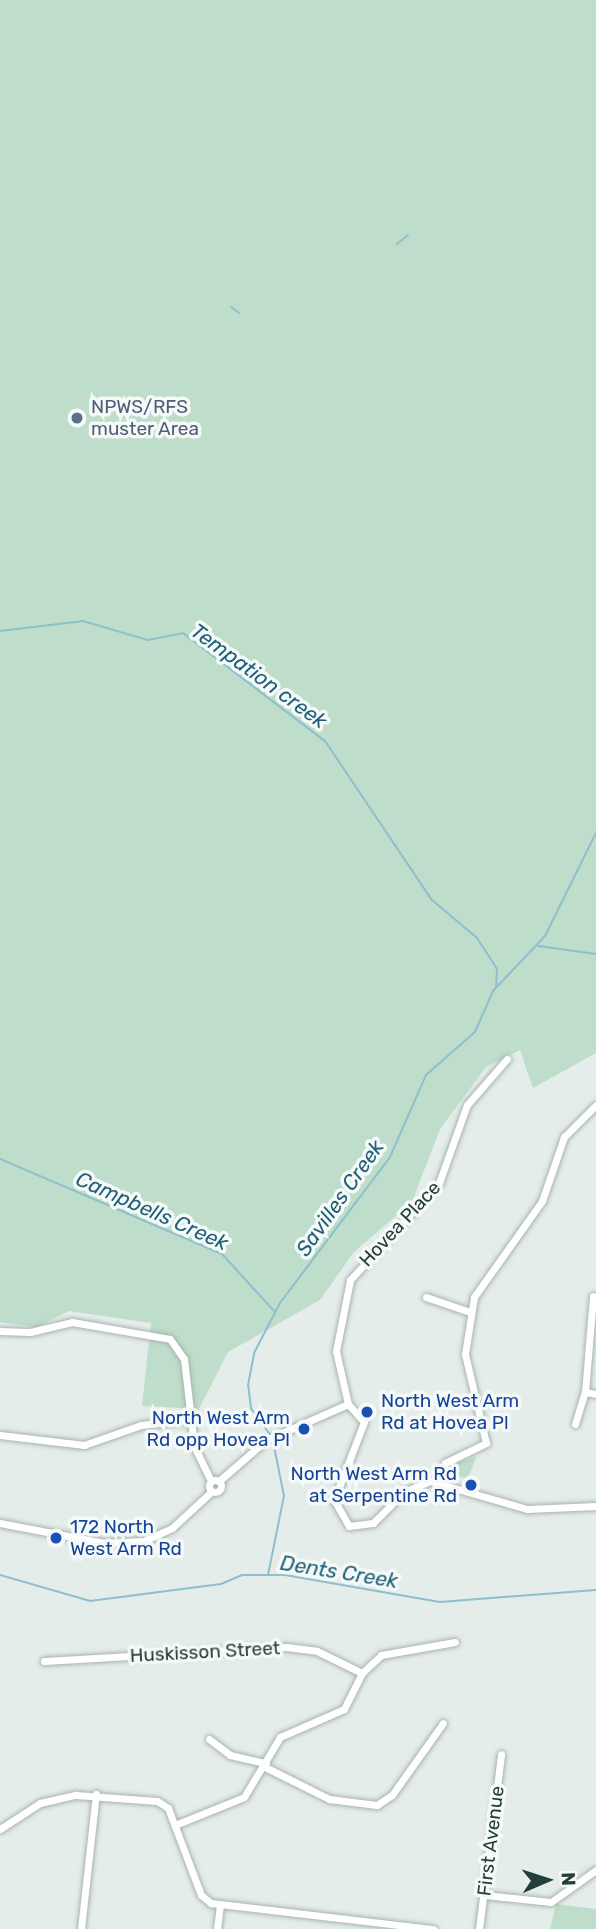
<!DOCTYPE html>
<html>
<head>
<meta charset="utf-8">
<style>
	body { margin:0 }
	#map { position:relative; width:596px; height:1929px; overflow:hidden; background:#e4edea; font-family:Rubik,sans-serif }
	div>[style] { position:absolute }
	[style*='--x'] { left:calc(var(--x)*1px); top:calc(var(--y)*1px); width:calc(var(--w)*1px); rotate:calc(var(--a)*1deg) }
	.green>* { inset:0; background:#beddca }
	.stream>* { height:2px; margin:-1px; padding:0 1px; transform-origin:1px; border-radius:1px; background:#8fbfcf }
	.roads { filter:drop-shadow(0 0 2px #a7b5b2) drop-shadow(0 0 2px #a7b5b2) }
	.minor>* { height:7px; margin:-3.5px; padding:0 3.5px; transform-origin:3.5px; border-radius:3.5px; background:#fff }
	.minor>.ring { margin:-3.5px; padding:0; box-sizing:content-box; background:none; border:7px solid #fff; border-radius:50% }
	.dots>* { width:19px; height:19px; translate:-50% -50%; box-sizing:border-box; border:4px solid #f5faf8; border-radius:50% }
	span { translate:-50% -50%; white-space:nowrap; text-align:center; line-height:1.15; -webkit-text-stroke:7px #f5faf8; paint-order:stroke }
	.service-label { font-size:19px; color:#4e5e75 }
	.left { translate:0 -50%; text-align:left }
	.street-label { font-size:19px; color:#243e3a }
	.transit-label { font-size:19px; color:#164399 }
	.right { translate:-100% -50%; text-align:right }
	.water-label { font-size:21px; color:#216078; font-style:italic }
	.north { position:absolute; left:512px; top:1845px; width:70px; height:70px; -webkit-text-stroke:5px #f5faf8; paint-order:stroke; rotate:87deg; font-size:19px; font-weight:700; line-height:28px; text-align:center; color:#243e3a }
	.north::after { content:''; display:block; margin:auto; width:24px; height:32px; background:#243e3a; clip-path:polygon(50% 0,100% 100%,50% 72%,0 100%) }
</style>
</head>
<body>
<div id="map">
	<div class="green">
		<i style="clip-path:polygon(0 0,596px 0,596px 1053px,533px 1088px,520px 1050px,486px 1067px,440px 1129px,412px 1202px,354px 1252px,320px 1300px,228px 1352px,199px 1409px,142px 1406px,151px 1323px,69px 1311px,37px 1327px,0 1322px)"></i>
		<i style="clip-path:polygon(476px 1457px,468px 1479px,446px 1473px,457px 1463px)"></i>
		<i style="clip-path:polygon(556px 1904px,596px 1909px,596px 1929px,550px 1929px)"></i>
	</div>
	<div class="stream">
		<i style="--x:397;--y:244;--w:14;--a:-39"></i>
		<i style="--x:231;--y:307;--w:10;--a:37"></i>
		<i style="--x:0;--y:631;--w:84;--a:-6.9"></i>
		<i style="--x:83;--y:621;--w:68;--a:16.3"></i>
		<i style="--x:148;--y:640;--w:36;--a:-11"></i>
		<i style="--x:183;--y:633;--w:178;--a:37.3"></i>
		<i style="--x:325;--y:741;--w:192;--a:56.1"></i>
		<i style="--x:432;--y:900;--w:59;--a:40.2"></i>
		<i style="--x:477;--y:938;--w:37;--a:57"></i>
		<i style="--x:497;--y:969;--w:18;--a:93"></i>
		<i style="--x:538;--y:946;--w:59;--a:7.9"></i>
		<i style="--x:0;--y:1159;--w:241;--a:23.2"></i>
		<i style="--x:222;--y:1254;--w:79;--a:47.6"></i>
		<i style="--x:271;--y:1436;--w:34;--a:-126"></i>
		<i style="--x:251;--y:1408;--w:23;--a:-97"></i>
		<i style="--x:248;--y:1385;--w:33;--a:-79"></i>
		<i style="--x:254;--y:1353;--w:56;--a:-62.5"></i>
		<i style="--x:280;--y:1303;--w:183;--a:-53"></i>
		<i style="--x:390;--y:1157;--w:90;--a:-66.3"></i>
		<i style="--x:426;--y:1075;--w:65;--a:-41.3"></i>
		<i style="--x:475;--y:1032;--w:45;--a:-66.3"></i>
		<i style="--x:493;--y:991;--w:76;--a:-46.6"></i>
		<i style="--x:545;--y:936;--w:115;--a:-63.7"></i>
		<i style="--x:0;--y:1575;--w:94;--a:16.1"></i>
		<i style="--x:90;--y:1601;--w:132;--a:-7.4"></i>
		<i style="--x:221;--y:1584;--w:23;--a:-23"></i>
		<i style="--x:242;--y:1575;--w:43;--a:0"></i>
		<i style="--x:285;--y:1575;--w:157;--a:9.9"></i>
		<i style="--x:440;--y:1602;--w:156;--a:-4.4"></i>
		<i style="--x:268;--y:1575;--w:81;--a:-78.6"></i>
		<i style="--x:284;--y:1496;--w:56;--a:-101.3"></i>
	</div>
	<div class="roads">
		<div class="minor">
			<i style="--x:426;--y:1297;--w:46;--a:18.8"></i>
			<i style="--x:0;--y:1331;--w:30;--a:2"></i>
			<i style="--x:30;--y:1332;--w:43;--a:-13.4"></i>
			<i style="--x:72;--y:1322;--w:99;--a:9.8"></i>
			<i style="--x:170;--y:1339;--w:24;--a:55"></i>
			<i style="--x:184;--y:1359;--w:88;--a:83.4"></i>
			<i style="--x:194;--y:1446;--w:39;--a:64"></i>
			<i style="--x:585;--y:1392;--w:96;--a:-85.2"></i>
			<i style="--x:348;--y:1404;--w:54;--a:-102.8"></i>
			<i style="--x:336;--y:1351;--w:72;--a:-78.8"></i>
			<i style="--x:350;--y:1280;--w:132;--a:-47.5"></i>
			<i style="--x:439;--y:1183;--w:83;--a:-70.3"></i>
			<i style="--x:467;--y:1105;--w:61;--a:-49"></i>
			<i style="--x:575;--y:1424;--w:34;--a:-73"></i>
			<i style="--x:585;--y:1392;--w:11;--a:10"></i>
			<i style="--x:0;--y:1435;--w:85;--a:6.8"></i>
			<i style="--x:84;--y:1445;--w:60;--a:-19.3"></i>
			<i style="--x:141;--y:1425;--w:51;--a:-6.7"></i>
			<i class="ring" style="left:209px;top:1480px;width:5px;height:5px"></i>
			<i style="--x:219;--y:1481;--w:62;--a:-41.1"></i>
			<i style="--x:266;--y:1440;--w:90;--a:-23.7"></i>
			<i style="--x:348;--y:1404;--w:24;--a:48"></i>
			<i style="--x:364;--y:1422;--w:84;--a:111"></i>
			<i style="--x:334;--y:1500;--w:30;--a:60"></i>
			<i style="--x:349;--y:1526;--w:24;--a:-7"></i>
			<i style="--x:373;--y:1523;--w:44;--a:-45"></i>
			<i style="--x:404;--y:1492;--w:28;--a:-23"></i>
			<i style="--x:430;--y:1481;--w:101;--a:16.1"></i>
			<i style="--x:527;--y:1509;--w:69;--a:-2.5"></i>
			<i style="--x:436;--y:1481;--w:20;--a:-63"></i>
			<i style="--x:445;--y:1463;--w:46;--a:-26"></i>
			<i style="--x:486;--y:1443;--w:91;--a:-103.3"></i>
			<i style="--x:465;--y:1354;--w:58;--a:-81"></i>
			<i style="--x:474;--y:1297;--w:118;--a:-54.7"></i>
			<i style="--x:542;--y:1201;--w:68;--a:-71"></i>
			<i style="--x:564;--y:1137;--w:45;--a:-45"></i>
			<i style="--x:0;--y:1523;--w:106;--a:10.9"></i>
			<i style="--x:104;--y:1543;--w:40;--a:-2.9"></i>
			<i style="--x:144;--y:1541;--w:31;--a:-25"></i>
			<i style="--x:172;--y:1528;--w:54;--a:-42.8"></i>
			<i style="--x:44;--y:1661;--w:242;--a:-3.3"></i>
			<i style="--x:286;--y:1647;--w:31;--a:7"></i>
			<i style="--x:317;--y:1651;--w:50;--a:26.1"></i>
			<i style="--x:209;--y:1739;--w:26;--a:37"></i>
			<i style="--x:230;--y:1755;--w:37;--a:13"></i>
			<i style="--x:265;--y:1767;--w:72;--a:26.6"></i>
			<i style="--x:329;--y:1799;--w:48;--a:7.1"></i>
			<i style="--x:377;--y:1805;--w:18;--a:-34"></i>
			<i style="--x:392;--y:1795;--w:88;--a:-54.7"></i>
			<i style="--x:175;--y:1825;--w:74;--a:-22.1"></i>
			<i style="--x:244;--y:1797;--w:70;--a:-59"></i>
			<i style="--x:280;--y:1737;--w:70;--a:-23.6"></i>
			<i style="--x:344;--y:1709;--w:40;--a:-63.4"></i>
			<i style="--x:362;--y:1673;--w:26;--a:-43"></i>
			<i style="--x:381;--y:1655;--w:75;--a:-10"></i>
			<i style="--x:0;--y:1829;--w:48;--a:-33"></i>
			<i style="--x:40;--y:1803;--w:37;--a:-13"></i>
			<i style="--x:76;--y:1795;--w:81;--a:4.2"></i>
			<i style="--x:157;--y:1801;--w:13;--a:32"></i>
			<i style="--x:168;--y:1808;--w:93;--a:69.2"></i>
			<i style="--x:201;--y:1895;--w:13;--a:39"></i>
			<i style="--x:211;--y:1903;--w:224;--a:6.7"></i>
			<i style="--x:485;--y:1895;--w:66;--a:6.1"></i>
			<i style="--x:551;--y:1902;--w:55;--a:-35.4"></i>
			<i style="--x:81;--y:1929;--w:136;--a:-83.7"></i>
			<i style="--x:217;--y:1929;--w:25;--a:-83"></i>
			<i style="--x:479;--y:1929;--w:176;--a:-82.8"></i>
		</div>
	</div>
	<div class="dots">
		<i style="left:77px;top:418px;background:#5c6f8a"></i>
		<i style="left:367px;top:1412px;background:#1a4fb4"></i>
		<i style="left:304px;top:1429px;background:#1a4fb4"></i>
		<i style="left:471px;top:1485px;background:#1a4fb4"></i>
		<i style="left:56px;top:1538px;background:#1a4fb4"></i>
	</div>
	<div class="service-label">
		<span class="left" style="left:91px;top:418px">NPWS/RFS<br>muster Area</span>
	</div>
	<div class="street-label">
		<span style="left:400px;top:1224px;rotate:-47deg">Hovea Place</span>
		<span style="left:205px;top:1652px;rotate:-3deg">Huskisson Street</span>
		<span style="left:491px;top:1841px;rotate:-83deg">First Avenue</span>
	</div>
	<div class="transit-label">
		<span class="left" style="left:381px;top:1412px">North West Arm<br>Rd at Hovea Pl</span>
		<span class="right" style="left:290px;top:1429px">North West Arm<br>Rd opp Hovea Pl</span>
		<span class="right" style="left:457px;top:1485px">North West Arm Rd<br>at Serpentine Rd</span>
		<span class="left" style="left:70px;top:1538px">172 North<br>West Arm Rd</span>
	</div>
	<div class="water-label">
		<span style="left:259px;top:676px;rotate:36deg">Tempation creek</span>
		<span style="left:340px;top:1198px;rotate:-55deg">Savilles Creek</span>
		<span style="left:152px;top:1211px;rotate:24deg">Campbells Creek</span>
		<span style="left:339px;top:1572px;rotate:9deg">Dents Creek</span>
	</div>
	<div class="north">N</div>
</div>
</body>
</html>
